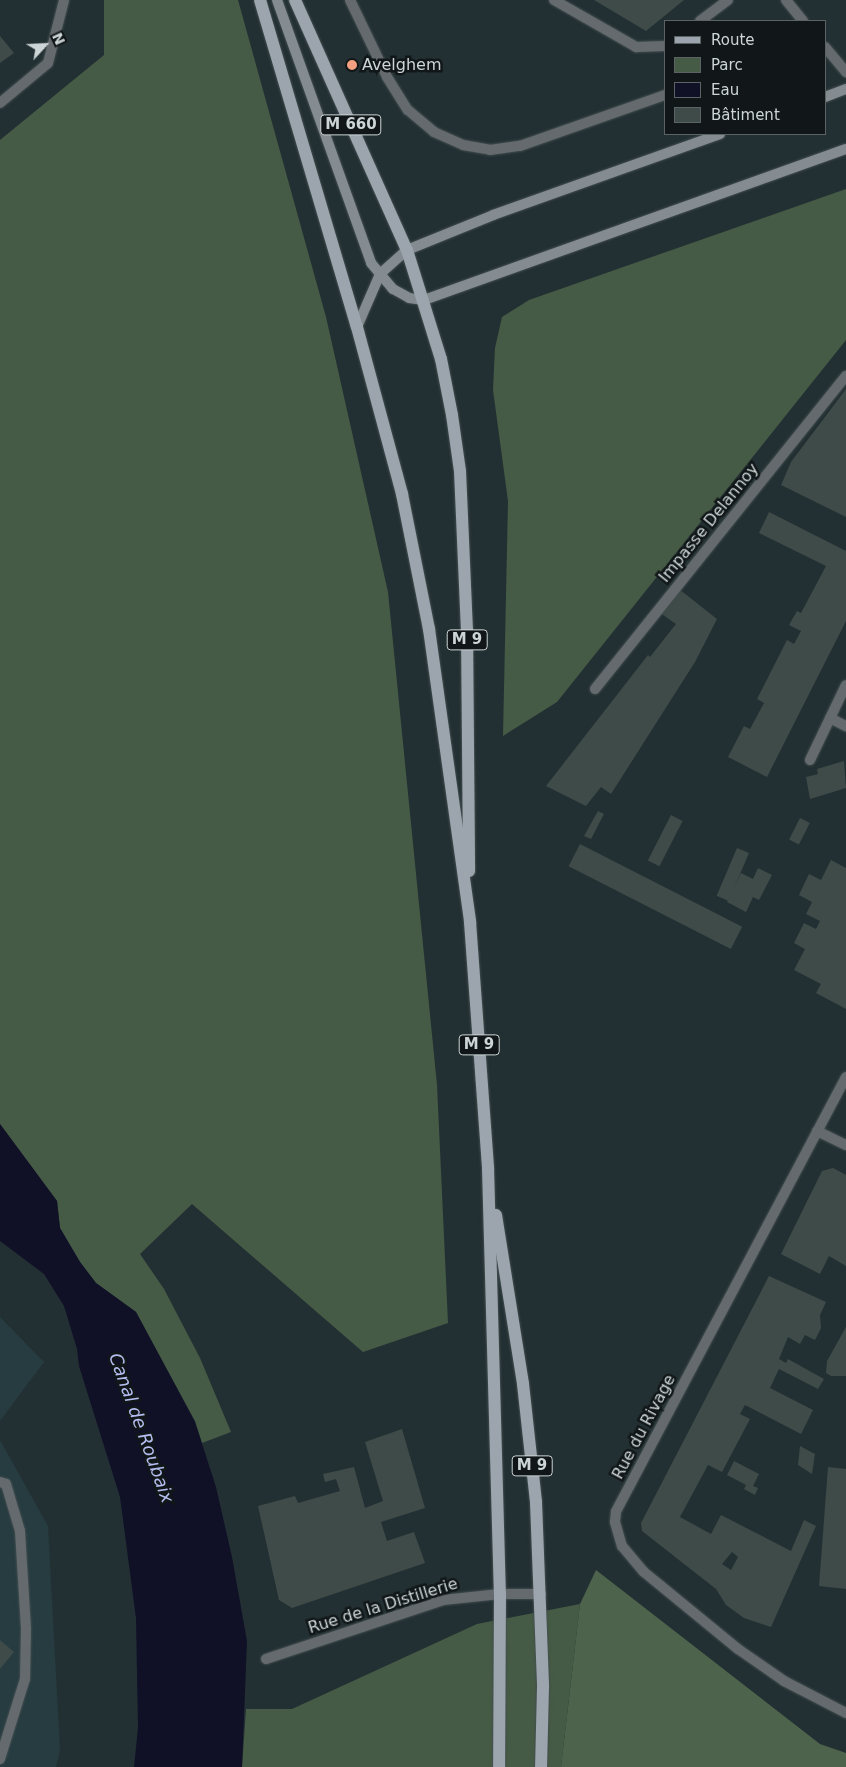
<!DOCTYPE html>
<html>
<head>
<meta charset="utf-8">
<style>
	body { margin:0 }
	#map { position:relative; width:846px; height:1767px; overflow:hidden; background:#233033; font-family:"DejaVu Sans",sans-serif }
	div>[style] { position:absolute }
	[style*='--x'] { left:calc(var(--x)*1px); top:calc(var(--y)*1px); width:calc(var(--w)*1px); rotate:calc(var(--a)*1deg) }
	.built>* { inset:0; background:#263c40 }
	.green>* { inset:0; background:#465b45 }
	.forest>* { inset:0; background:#4d634c }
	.water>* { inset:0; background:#101027 }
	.building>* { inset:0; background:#3e4b48; transform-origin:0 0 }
	.roads { filter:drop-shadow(0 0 1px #424e50) drop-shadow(0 0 1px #424e50) }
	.service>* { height:10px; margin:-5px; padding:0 5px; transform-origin:5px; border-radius:5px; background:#656a6e }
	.minor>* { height:10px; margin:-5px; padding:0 5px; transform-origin:5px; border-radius:5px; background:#656a6e }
	.tertiary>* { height:10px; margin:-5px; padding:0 5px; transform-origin:5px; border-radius:5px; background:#656a6e }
	.secondary>* { height:10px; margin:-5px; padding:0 5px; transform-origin:5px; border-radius:5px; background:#848b91 }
	.primary>* { height:12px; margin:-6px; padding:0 6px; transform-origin:6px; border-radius:6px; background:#9ca5ad }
	.dots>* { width:14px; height:14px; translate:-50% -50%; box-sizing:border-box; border:2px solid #111718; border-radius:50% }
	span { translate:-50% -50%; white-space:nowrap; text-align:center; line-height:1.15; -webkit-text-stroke:5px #111718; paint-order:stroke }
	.shield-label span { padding:1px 4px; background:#111718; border:1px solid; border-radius:4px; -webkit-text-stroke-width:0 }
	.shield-label { font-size:15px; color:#cdd5d6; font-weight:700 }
	.poi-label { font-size:16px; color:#cdd5d6 }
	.left { translate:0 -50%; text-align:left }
	.street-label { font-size:16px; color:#cdd5d6 }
	.water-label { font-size:18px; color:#b4bbef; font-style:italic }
	.legend { position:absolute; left:664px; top:20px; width:162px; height:115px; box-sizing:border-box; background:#111718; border:1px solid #5c6364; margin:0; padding:6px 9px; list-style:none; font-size:15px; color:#cdd5d6 }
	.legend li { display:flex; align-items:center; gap:10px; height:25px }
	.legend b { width:25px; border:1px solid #5c6364 }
	.north { position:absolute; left:20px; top:20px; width:50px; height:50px; -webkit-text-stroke:4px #111718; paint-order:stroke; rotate:65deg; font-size:14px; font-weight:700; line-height:20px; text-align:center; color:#cdd5d6 }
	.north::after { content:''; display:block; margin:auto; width:18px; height:22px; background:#cdd5d6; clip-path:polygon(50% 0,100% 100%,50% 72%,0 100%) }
</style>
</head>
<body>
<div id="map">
	<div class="built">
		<i style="clip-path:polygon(0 1317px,44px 1362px,0 1421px)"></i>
		<i style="clip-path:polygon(0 1440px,48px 1526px,60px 1750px,56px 1767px,0 1767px)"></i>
	</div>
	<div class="green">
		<i style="clip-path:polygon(104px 0,238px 0,326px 317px,388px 592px,437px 1085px,448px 1323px,363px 1352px,192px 1204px,140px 1254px,164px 1289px,200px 1358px,231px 1432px,202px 1443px,195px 1421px,136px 1312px,96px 1283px,80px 1262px,60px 1228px,57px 1201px,0 1124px,0 140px,104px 55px)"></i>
		<i style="clip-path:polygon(846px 189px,846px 340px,557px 702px,503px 736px,508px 501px,493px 390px,495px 348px,502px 317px,529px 300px)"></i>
		<i style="clip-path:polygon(580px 1604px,561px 1767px,242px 1767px,246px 1709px,292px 1709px,477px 1624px)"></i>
	</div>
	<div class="forest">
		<i style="clip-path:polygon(596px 1570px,820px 1744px,846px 1753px,846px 1767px,561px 1767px,580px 1604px)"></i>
	</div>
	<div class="water">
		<i style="clip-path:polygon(0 1124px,57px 1201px,60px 1228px,80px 1262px,96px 1283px,136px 1312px,195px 1422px,216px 1487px,232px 1557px,247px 1641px,242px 1767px,134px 1767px,138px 1728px,136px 1618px,120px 1497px,79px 1366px,77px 1349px,64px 1306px,44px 1274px,0 1241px)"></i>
	</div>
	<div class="building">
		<i style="clip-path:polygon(594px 0,684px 0,646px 31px)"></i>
		<i style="clip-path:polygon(0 36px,14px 53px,0 63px)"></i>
		<i style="clip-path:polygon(846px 389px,846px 517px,781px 485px,791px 462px)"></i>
		<i style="clip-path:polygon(769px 512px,846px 551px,846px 621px,767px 777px,728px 757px,744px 726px,750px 729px,764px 703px,757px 699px,787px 640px,794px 644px,801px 631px,789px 625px,797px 611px,801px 613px,826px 566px,759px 533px)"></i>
		<i style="clip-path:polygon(679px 589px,717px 619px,695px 662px,611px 794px,601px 787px,586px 806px,546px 786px,648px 655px,650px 657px,676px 624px,660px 613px)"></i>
		<i style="clip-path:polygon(844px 761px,846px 788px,810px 799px,806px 777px,818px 774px,817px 769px)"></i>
		<i style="clip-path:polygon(598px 811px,604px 814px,591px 839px,584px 836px)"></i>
		<i style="left:671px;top:815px;width:13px;height:51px;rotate:27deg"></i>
		<i style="left:800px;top:818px;width:11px;height:24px;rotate:27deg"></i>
		<i style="left:580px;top:844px;width:182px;height:25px;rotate:27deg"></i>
		<i style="left:737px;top:848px;width:13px;height:52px;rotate:23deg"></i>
		<i style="clip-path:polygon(831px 860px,846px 868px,846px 1009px,816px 993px,821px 984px,794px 970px,805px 949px,794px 943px,804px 923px,816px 929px,820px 921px,806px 914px,812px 902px,799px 895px,809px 874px,821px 880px)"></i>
		<i style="clip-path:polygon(758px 868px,772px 875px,759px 900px,753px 897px,746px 912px,727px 902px,741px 873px,753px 879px)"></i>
		<i style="clip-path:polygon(833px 1168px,846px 1175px,846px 1266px,829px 1256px,820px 1274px,781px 1254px,822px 1171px)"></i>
		<i style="clip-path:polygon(evenodd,769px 1276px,826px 1302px,820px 1315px,821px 1328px,815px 1340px,805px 1335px,800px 1344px,788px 1337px,779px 1359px,786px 1363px,788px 1359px,824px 1379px,818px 1389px,779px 1369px,770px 1388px,813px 1410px,801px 1434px,745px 1405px,740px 1414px,750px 1419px,722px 1472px,708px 1465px,680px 1517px,711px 1534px,721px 1515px,791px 1551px,804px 1520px,816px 1526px,771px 1627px,744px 1618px,726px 1605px,716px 1589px,642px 1531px,641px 1523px,769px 1276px,732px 1552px,738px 1557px,731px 1570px,722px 1564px,732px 1552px)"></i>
		<i style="clip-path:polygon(846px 1327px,846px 1376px,831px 1376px,826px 1373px,827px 1361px)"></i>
		<i style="clip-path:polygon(402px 1429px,425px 1508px,381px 1522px,387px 1541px,414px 1532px,425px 1563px,292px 1608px,279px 1600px,258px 1506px,295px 1496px,298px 1503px,340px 1491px,336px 1479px,325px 1482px,323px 1474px,354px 1467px,365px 1508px,383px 1501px,365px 1442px)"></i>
		<i style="clip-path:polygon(800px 1446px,815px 1454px,812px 1474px,798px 1465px)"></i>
		<i style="clip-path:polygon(734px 1461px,759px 1474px,753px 1486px,758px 1488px,755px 1495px,744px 1489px,746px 1485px,727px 1475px)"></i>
		<i style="clip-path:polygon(828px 1467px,846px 1469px,846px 1589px,819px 1586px)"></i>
		<i style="clip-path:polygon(0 1640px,14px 1652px,0 1669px)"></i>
	</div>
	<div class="roads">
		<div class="service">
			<i style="--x:350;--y:0;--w:85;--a:64.3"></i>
			<i style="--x:387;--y:77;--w:39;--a:58"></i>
			<i style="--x:408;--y:110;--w:34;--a:40"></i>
			<i style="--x:434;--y:132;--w:32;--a:24"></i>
			<i style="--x:463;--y:145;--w:27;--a:10"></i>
			<i style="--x:490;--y:150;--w:30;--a:-8"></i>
			<i style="--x:520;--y:146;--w:154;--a:-19.4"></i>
			<i style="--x:0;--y:103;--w:62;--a:-39.8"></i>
			<i style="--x:48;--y:63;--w:65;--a:-75.7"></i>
			<i style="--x:595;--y:689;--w:401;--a:-51.3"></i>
			<i style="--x:0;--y:1482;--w:6;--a:18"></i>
			<i style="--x:6;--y:1484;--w:49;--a:73.4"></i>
			<i style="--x:20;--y:1531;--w:97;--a:86.5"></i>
			<i style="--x:26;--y:1628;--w:51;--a:91.1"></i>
			<i style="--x:25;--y:1679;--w:84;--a:107.4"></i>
		</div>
		<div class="minor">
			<i style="--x:554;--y:0;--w:95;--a:29.8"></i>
			<i style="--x:636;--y:47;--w:29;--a:-2"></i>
			<i style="--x:700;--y:21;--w:35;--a:-37"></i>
			<i style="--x:830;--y:718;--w:18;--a:27"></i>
			<i style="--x:810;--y:760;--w:83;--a:-64.4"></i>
			<i style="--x:846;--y:1077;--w:492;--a:117.9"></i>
			<i style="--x:616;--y:1512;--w:10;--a:96"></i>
			<i style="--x:615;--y:1522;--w:25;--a:74"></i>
			<i style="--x:622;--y:1546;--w:34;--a:50"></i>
			<i style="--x:644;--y:1572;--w:122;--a:39.3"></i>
			<i style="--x:738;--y:1649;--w:56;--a:34.8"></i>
			<i style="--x:784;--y:1681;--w:70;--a:27.3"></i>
			<i style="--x:817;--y:1131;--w:32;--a:26"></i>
			<i style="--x:266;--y:1659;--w:187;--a:-18.4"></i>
			<i style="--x:443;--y:1600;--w:57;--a:-6"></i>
			<i style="--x:500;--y:1594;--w:41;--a:0"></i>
		</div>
		<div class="tertiary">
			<i style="--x:786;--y:0;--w:27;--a:51"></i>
			<i style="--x:825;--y:47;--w:33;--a:50"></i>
		</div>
		<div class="secondary">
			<i style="--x:277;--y:0;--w:279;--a:70.3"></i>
			<i style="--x:371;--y:263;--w:34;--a:50"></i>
			<i style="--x:393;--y:289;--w:18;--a:29"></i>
			<i style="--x:409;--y:298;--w:15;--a:8"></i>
			<i style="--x:424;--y:300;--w:448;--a:-19.7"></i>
			<i style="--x:825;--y:97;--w:22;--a:-21"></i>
			<i style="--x:357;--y:327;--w:58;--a:-66.5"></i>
			<i style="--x:380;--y:274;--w:36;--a:-42"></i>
			<i style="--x:407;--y:250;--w:93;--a:-22.1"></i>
			<i style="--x:493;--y:215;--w:241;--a:-19.6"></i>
		</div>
		<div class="primary">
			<i style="--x:260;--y:0;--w:341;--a:73.5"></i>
			<i style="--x:357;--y:327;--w:173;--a:74.9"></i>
			<i style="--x:402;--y:494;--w:138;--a:78.7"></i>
			<i style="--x:429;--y:629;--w:296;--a:82"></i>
			<i style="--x:470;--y:922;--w:247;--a:85.8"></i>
			<i style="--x:488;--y:1168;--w:426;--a:88.4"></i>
			<i style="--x:500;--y:1594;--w:173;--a:90.3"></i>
			<i style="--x:295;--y:0;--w:274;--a:65.9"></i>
			<i style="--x:407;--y:250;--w:114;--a:72.7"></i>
			<i style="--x:441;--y:359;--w:57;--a:78.9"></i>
			<i style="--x:452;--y:415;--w:57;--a:81.9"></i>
			<i style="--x:460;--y:471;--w:159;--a:87.5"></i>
			<i style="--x:467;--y:630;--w:241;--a:89.5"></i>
			<i style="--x:496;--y:1215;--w:171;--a:80.9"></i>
			<i style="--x:523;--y:1384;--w:119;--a:83.7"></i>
			<i style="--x:536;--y:1502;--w:185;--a:87.8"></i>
			<i style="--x:543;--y:1687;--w:80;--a:91.4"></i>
		</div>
	</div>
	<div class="dots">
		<i style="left:352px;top:65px;background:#f2a081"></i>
	</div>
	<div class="shield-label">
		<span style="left:351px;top:125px">M 660</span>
		<span style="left:467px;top:640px">M 9</span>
		<span style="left:479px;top:1045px">M 9</span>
		<span style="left:532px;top:1466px">M 9</span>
	</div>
	<div class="poi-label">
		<span class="left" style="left:362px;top:65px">Avelghem</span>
	</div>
	<div class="street-label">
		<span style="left:709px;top:523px;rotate:-51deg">Impasse Delannoy</span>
		<span style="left:644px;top:1427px;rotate:-62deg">Rue du Rivage</span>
		<span style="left:383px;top:1606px;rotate:-17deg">Rue de la Distillerie</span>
	</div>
	<div class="water-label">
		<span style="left:141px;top:1428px;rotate:70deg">Canal de Roubaix</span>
	</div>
	<ul class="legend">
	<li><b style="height:6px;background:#9ca5ad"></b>Route</li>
	<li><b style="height:14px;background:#465b45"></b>Parc</li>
	<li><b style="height:14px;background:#101027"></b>Eau</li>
	<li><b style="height:14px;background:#3e4b48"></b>Bâtiment</li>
	</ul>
	<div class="north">N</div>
</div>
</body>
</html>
